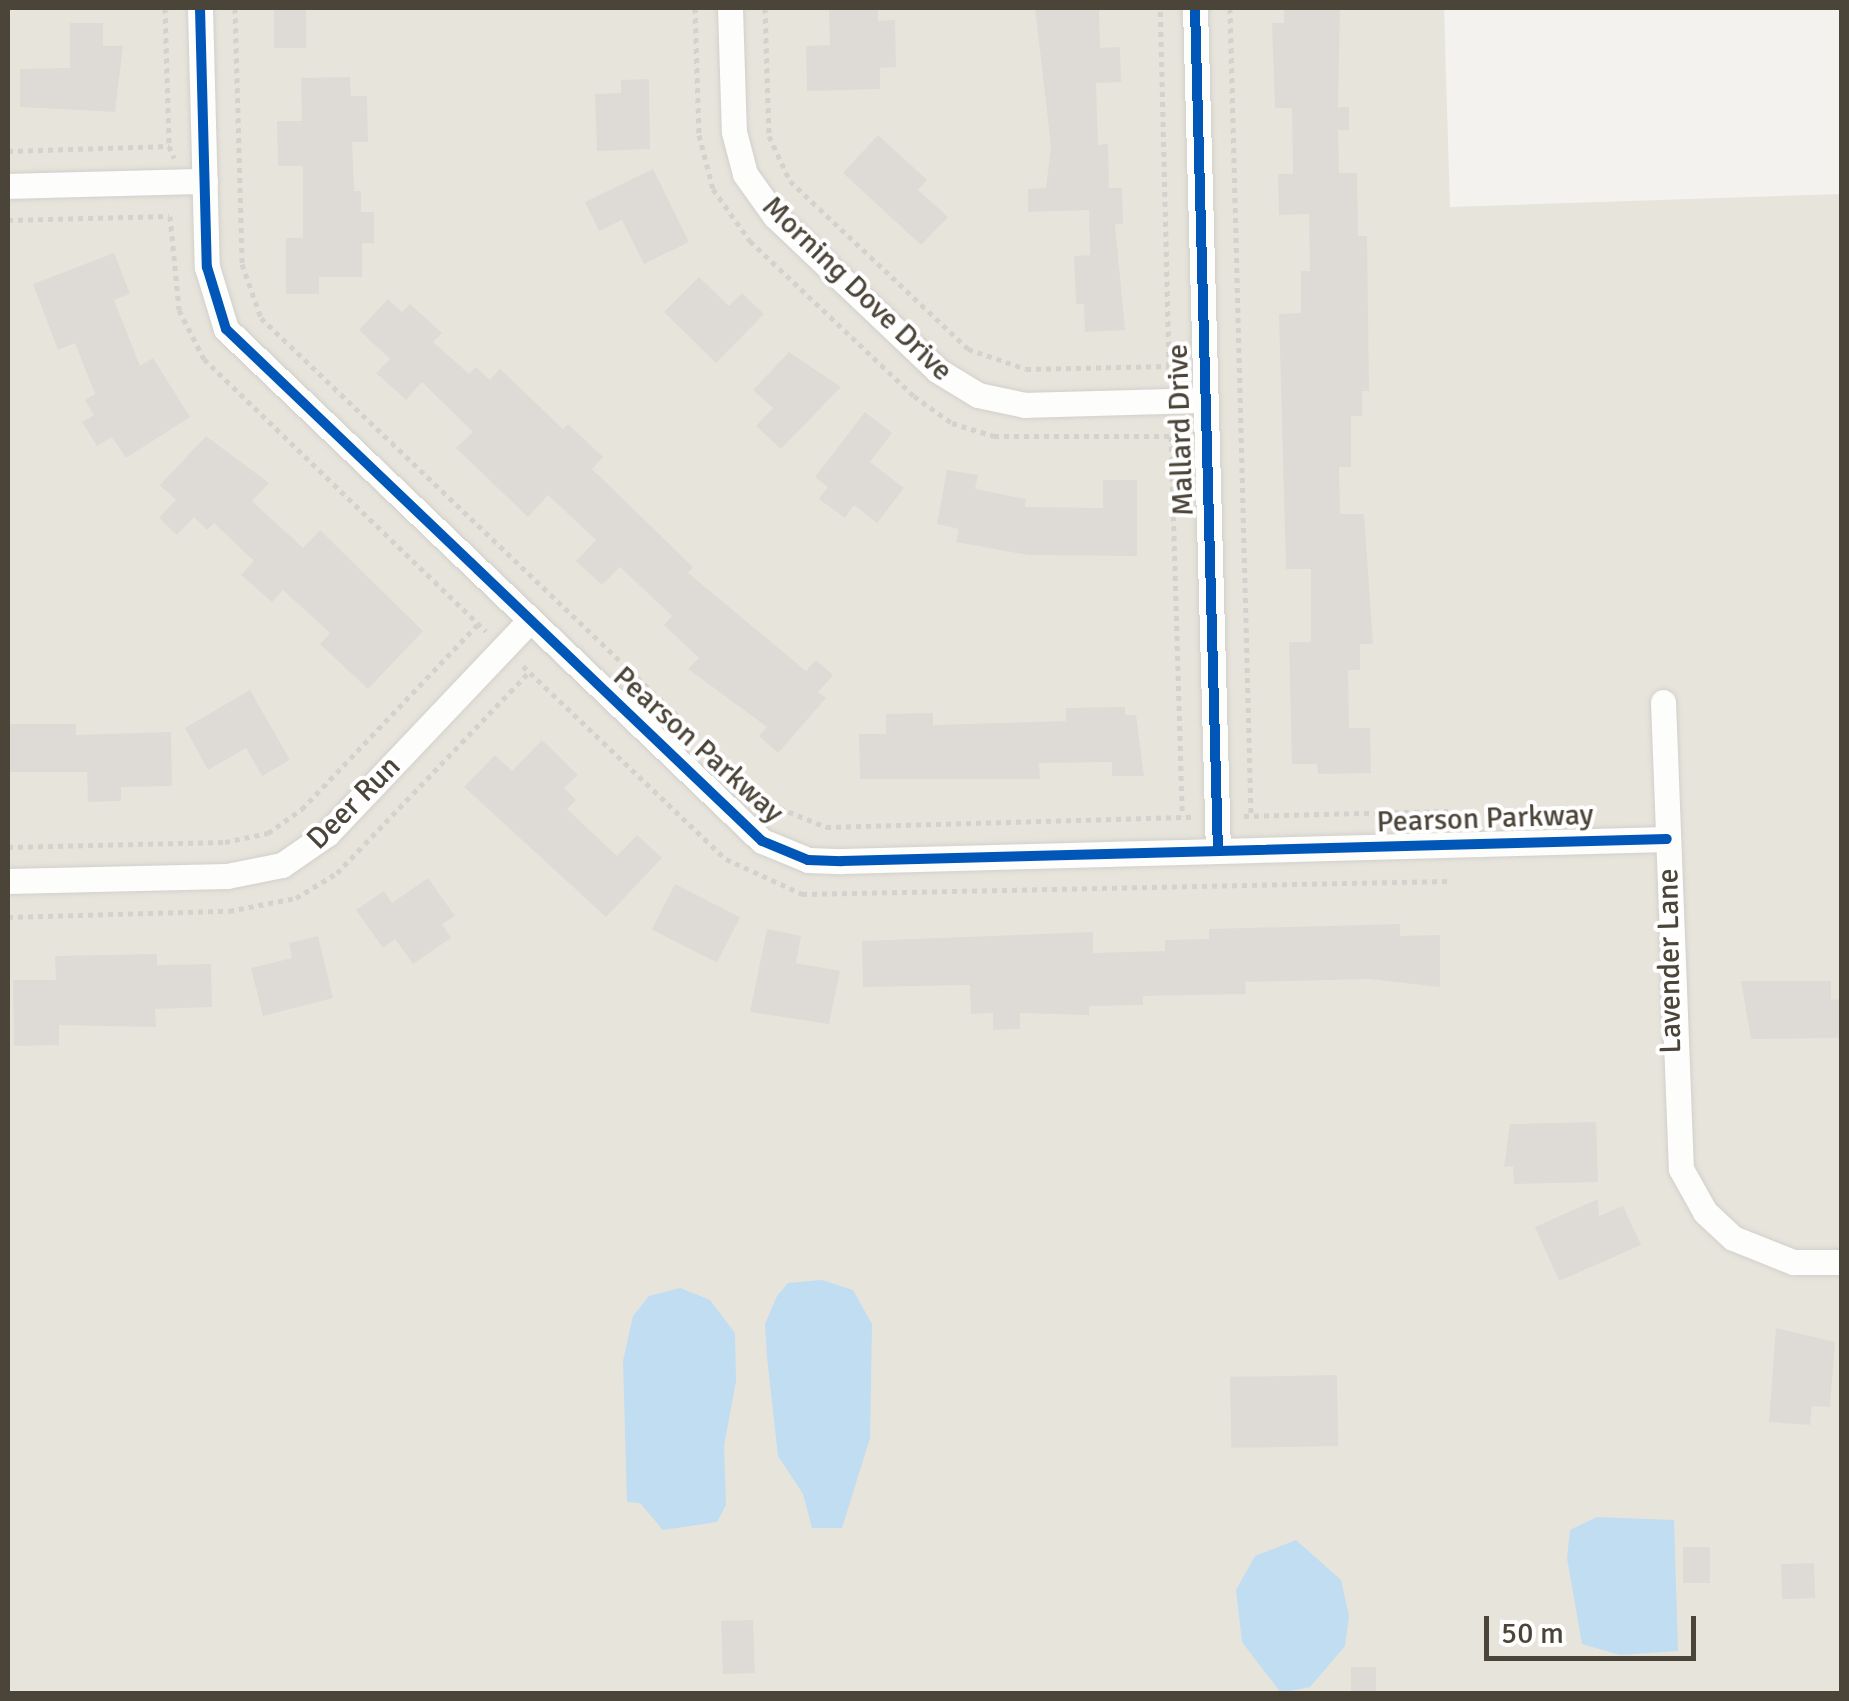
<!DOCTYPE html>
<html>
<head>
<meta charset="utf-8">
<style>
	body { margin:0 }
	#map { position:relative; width:1849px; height:1701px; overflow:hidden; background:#f4f2ee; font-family:Signika,sans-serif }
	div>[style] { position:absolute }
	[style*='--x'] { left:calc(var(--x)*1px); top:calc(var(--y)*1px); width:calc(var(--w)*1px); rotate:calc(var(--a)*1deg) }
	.residential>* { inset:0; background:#e7e4dc }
	.water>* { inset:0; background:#c0ddf1 }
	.building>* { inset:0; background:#dedbd6; transform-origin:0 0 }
	.path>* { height:5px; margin-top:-2.5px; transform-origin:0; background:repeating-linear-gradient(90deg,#d3d2cc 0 5px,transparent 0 10px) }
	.roads { filter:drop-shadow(0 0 2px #d2d0cb) drop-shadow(0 0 2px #d2d0cb) }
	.street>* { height:25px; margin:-12.5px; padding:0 12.5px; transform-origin:12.5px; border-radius:12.5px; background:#fdfdfc }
	.cycleway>* { height:10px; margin:-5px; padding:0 5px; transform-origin:5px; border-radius:5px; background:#0057b8 }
	span { translate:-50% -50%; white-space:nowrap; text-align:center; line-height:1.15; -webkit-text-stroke:8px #fff; paint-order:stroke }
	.street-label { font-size:30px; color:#4b4439 }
	.frame { position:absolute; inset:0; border:10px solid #4b4439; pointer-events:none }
	.scale { position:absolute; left:1484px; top:1616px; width:212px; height:45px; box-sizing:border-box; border:5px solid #4b4439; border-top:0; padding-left:12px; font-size:30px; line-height:35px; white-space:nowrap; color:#4b4439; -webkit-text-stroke:8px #fff; paint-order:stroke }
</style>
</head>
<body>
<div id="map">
	<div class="residential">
		<i style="clip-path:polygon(8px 8px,1444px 8px,1450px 207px,1841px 194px,1841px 1693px,8px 1694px)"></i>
	</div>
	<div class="water">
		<i style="clip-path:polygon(822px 1280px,853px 1290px,872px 1324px,870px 1438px,842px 1528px,812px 1528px,803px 1494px,778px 1456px,767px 1357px,765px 1324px,777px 1296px,788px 1283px)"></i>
		<i style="clip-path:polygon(680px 1288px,710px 1300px,735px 1333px,736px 1381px,724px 1446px,726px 1505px,717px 1522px,663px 1530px,640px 1503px,627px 1502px,623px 1361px,633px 1316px,649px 1296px)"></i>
		<i style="clip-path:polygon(1597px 1517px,1674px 1520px,1678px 1651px,1620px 1655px,1582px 1644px,1567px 1558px,1570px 1530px)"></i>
		<i style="clip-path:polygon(1296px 1540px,1341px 1580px,1349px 1616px,1345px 1646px,1310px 1687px,1281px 1693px,1242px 1642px,1236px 1590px,1255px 1556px)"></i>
	</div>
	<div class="building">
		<i style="left:274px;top:8px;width:32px;height:40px"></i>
		<i style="clip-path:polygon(829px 8px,878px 8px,878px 21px,895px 20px,896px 67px,880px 68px,880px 89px,807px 91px,806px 46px,830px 45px)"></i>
		<i style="clip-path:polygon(1035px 8px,1099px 8px,1100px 48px,1120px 47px,1121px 82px,1096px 83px,1098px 145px,1108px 144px,1109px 188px,1122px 188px,1123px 224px,1115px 224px,1125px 330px,1085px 332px,1084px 304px,1076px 304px,1074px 256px,1090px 255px,1089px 210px,1028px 212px,1028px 189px,1046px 188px,1051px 146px)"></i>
		<i style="clip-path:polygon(1284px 8px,1340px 8px,1338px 107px,1349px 107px,1349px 130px,1338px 130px,1339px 173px,1357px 173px,1358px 236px,1367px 236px,1369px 391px,1362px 391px,1362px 416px,1351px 416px,1351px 467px,1339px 467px,1340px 514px,1364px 514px,1373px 644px,1360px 644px,1360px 670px,1348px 670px,1349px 728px,1370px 728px,1371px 773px,1318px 774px,1317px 764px,1292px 764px,1289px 642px,1311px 642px,1311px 569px,1286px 569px,1279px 314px,1301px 313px,1301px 271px,1310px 271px,1309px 214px,1279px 215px,1278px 174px,1293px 174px,1292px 108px,1275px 108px,1272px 23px,1284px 23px)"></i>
		<i style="clip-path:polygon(70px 23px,103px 23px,103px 46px,123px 46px,115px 112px,20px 107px,20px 69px,70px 68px)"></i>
		<i style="clip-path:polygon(350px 77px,351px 96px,367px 96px,368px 142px,352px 142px,354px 191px,361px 191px,361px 212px,374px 212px,374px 243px,362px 243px,362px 277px,319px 277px,319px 294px,286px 294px,286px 238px,303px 238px,303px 166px,278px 166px,277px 121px,302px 121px,301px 78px)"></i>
		<i style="clip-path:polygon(649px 79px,650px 149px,597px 151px,595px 94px,621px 93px,621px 80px)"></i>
		<i style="clip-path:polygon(878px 135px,927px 180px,918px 190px,948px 217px,921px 245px,843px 173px)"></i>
		<i style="clip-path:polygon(653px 169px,689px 242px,644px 264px,622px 220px,599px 231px,585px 202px)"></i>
		<i style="clip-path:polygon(114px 253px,130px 294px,114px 300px,140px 366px,153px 358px,190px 417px,126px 458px,112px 437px,97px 446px,82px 422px,94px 415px,85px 400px,95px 394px,75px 343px,58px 350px,33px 284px)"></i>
		<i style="clip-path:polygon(699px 277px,729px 306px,742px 293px,764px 314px,716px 363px,664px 312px)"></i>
		<i style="clip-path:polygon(388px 299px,402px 312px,410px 304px,442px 333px,433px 342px,469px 374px,476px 367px,490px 380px,500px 369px,563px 429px,568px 424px,603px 457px,592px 469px,693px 567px,688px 573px,806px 671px,816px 660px,833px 675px,818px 692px,826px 698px,778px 753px,759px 736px,767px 727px,688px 669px,699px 658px,664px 625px,672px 616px,620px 567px,602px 585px,576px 561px,596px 540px,548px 495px,528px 517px,456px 448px,473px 432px,422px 382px,406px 400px,376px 373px,390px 359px,359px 330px)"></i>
		<i style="clip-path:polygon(789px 352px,841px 387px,781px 449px,756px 426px,773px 408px,753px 390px)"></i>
		<i style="clip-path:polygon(865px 412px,892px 433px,870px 462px,904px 488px,877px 523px,854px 505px,845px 518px,819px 499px,828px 487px,815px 477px)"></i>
		<i style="clip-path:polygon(206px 436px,269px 483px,252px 501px,303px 548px,320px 530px,423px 631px,368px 689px,320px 644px,330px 633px,283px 590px,272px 602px,241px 575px,254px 561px,214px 523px,207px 530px,194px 517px,177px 535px,159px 518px,176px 500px,160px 485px)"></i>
		<i style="clip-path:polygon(947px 470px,978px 475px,975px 489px,1026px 499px,1025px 507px,1103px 508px,1103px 480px,1137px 480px,1137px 556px,1028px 555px,956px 542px,959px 529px,937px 524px)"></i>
		<i style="clip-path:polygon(250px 690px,290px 760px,262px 776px,246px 748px,208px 770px,185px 728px)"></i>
		<i style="clip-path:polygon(1125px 707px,1125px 715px,1136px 715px,1144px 776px,1112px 776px,1112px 762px,1039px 763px,1040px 779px,860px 779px,859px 734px,886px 734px,886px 714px,933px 713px,933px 725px,1066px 721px,1066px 708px)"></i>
		<i style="clip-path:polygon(8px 724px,76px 724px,76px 735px,171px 732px,172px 786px,121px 787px,121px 801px,88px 802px,87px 772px,8px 772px)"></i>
		<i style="clip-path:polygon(542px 740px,578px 775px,564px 788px,576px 800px,567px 809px,617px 856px,637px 835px,662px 858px,606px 917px,464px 787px,495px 755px,512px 771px)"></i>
		<i style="clip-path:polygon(428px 878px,455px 916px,442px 924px,451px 938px,413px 964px,395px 939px,383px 948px,356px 910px,384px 891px,392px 903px)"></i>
		<i style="left:675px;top:884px;width:73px;height:51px;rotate:27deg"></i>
		<i style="clip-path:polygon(1400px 924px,1400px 936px,1440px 935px,1440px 987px,1369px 979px,1245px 982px,1246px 994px,1143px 996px,1143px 1005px,1089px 1006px,1089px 1015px,1020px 1013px,1020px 1029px,993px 1030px,993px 1013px,971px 1014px,970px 985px,863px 987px,862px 941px,1093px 932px,1093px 953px,1165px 951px,1165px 940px,1209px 939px,1209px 929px)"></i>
		<i style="clip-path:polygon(767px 929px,801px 936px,796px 963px,840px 971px,829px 1024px,750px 1012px)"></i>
		<i style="clip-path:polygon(318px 936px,333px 998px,263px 1016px,251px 968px,292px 958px,289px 943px)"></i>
		<i style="clip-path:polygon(157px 954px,157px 965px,211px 964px,212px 1007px,155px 1009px,156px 1027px,59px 1025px,59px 1045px,14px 1046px,13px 980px,56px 980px,55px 956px)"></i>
		<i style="clip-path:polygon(1741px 981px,1831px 981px,1831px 1000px,1842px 999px,1842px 1038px,1751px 1039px)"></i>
		<i style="clip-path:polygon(1596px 1122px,1598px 1182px,1514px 1184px,1513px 1166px,1504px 1167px,1510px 1124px)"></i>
		<i style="clip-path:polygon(1598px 1199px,1599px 1216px,1623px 1206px,1641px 1245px,1559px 1281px,1535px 1227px)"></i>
		<i style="clip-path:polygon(1776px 1328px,1835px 1342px,1830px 1407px,1812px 1406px,1810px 1425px,1769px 1422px)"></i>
		<i style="left:1337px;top:1375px;width:71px;height:107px;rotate:89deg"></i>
		<i style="left:1683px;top:1547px;width:27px;height:36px"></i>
		<i style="left:1814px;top:1563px;width:35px;height:33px;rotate:88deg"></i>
		<i style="left:753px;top:1620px;width:53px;height:32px;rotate:88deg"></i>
		<i style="left:1376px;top:1667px;width:27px;height:25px;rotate:90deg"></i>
	</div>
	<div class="path">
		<i style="--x:165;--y:8;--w:138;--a:88.3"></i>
		<i style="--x:235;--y:8;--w:256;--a:88.4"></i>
		<i style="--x:242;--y:264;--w:57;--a:70.6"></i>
		<i style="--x:261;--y:318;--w:704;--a:43.68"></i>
		<i style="--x:770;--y:804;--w:61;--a:22.3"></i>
		<i style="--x:826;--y:827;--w:367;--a:-1.6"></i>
		<i style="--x:695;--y:8;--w:127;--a:88.2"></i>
		<i style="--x:699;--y:135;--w:56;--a:75.5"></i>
		<i style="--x:713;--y:189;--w:64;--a:54.6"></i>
		<i style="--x:750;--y:241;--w:226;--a:43.4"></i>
		<i style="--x:914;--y:396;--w:47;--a:35.4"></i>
		<i style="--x:952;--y:423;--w:44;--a:17.2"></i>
		<i style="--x:994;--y:436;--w:177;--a:0"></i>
		<i style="--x:1171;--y:436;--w:380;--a:88.3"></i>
		<i style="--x:765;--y:8;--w:128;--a:88.2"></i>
		<i style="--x:769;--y:136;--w:50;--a:65"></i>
		<i style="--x:790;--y:181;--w:245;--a:43.3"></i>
		<i style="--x:968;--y:349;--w:61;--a:19"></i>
		<i style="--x:1026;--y:369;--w:143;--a:-1.2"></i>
		<i style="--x:1169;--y:366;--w:358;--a:-91.4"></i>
		<i style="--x:1230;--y:8;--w:806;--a:88.51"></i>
		<i style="--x:8;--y:151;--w:161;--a:-1.8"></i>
		<i style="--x:169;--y:146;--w:13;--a:67"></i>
		<i style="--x:170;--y:216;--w:94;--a:84.5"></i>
		<i style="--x:179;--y:310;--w:55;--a:63"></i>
		<i style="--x:204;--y:359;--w:392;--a:44"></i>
		<i style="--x:8;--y:220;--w:161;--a:-1.4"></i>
		<i style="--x:523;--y:666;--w:280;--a:43.6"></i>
		<i style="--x:726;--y:859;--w:84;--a:24.7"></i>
		<i style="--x:802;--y:894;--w:648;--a:-1.15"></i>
		<i style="--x:1244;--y:816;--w:204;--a:-1.4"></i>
		<i style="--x:8;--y:847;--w:217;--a:-1.3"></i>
		<i style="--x:225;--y:842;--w:44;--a:-11.8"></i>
		<i style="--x:268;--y:833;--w:42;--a:-35.2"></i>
		<i style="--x:302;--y:809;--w:255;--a:-46.4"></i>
		<i style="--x:8;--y:917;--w:221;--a:-1.6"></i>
		<i style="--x:229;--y:911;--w:68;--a:-11"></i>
		<i style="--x:296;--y:898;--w:48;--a:-31.4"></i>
		<i style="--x:337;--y:873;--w:278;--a:-46.3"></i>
	</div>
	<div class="roads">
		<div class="street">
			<i style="--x:200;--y:8;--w:259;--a:88.5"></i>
			<i style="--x:207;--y:267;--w:65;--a:73"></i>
			<i style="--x:226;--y:329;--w:741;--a:43.69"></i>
			<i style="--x:762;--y:841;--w:50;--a:22.4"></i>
			<i style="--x:808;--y:860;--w:34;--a:2"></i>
			<i style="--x:842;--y:861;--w:825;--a:-1.53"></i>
			<i style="--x:730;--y:8;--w:124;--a:88.2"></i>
			<i style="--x:734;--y:132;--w:43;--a:75.3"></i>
			<i style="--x:745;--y:174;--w:52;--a:54.5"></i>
			<i style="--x:775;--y:216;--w:224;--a:43.5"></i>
			<i style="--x:937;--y:370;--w:48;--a:31.4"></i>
			<i style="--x:978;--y:395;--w:48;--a:12"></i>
			<i style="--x:1025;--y:405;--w:180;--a:-1.6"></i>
			<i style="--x:1195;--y:8;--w:843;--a:88.44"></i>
			<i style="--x:8;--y:186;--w:197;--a:-1.5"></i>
			<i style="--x:1663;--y:702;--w:467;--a:87.8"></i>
			<i style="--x:1681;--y:1169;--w:49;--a:60.8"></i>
			<i style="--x:1705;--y:1212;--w:38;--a:43"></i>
			<i style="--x:1733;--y:1238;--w:65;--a:21.8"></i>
			<i style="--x:1793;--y:1262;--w:49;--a:0"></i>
			<i style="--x:8;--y:881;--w:219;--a:-1.3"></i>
			<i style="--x:227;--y:876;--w:56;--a:-11.3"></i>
			<i style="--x:282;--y:865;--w:55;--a:-34.6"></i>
			<i style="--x:327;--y:834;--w:292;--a:-46.5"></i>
		</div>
	</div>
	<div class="cycleway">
		<i style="--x:200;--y:8;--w:259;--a:88.5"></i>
		<i style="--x:207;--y:267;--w:65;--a:73"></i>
		<i style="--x:226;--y:329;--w:741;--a:43.69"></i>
		<i style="--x:762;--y:841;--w:50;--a:22.4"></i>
		<i style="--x:808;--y:860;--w:34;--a:2"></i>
		<i style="--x:842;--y:861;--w:825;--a:-1.53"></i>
		<i style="--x:1195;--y:8;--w:843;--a:88.44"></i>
	</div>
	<div class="street-label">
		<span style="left:857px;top:289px;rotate:44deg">Morning Dove Drive</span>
		<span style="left:1181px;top:430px;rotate:-92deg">Mallard Drive</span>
		<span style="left:698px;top:745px;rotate:42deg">Pearson Parkway</span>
		<span style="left:354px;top:803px;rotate:-45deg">Deer Run</span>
		<span style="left:1485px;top:819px;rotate:-2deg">Pearson Parkway</span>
		<span style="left:1670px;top:961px;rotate:-91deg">Lavender Lane</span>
	</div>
	<div class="frame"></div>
	<div class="scale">50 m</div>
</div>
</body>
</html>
